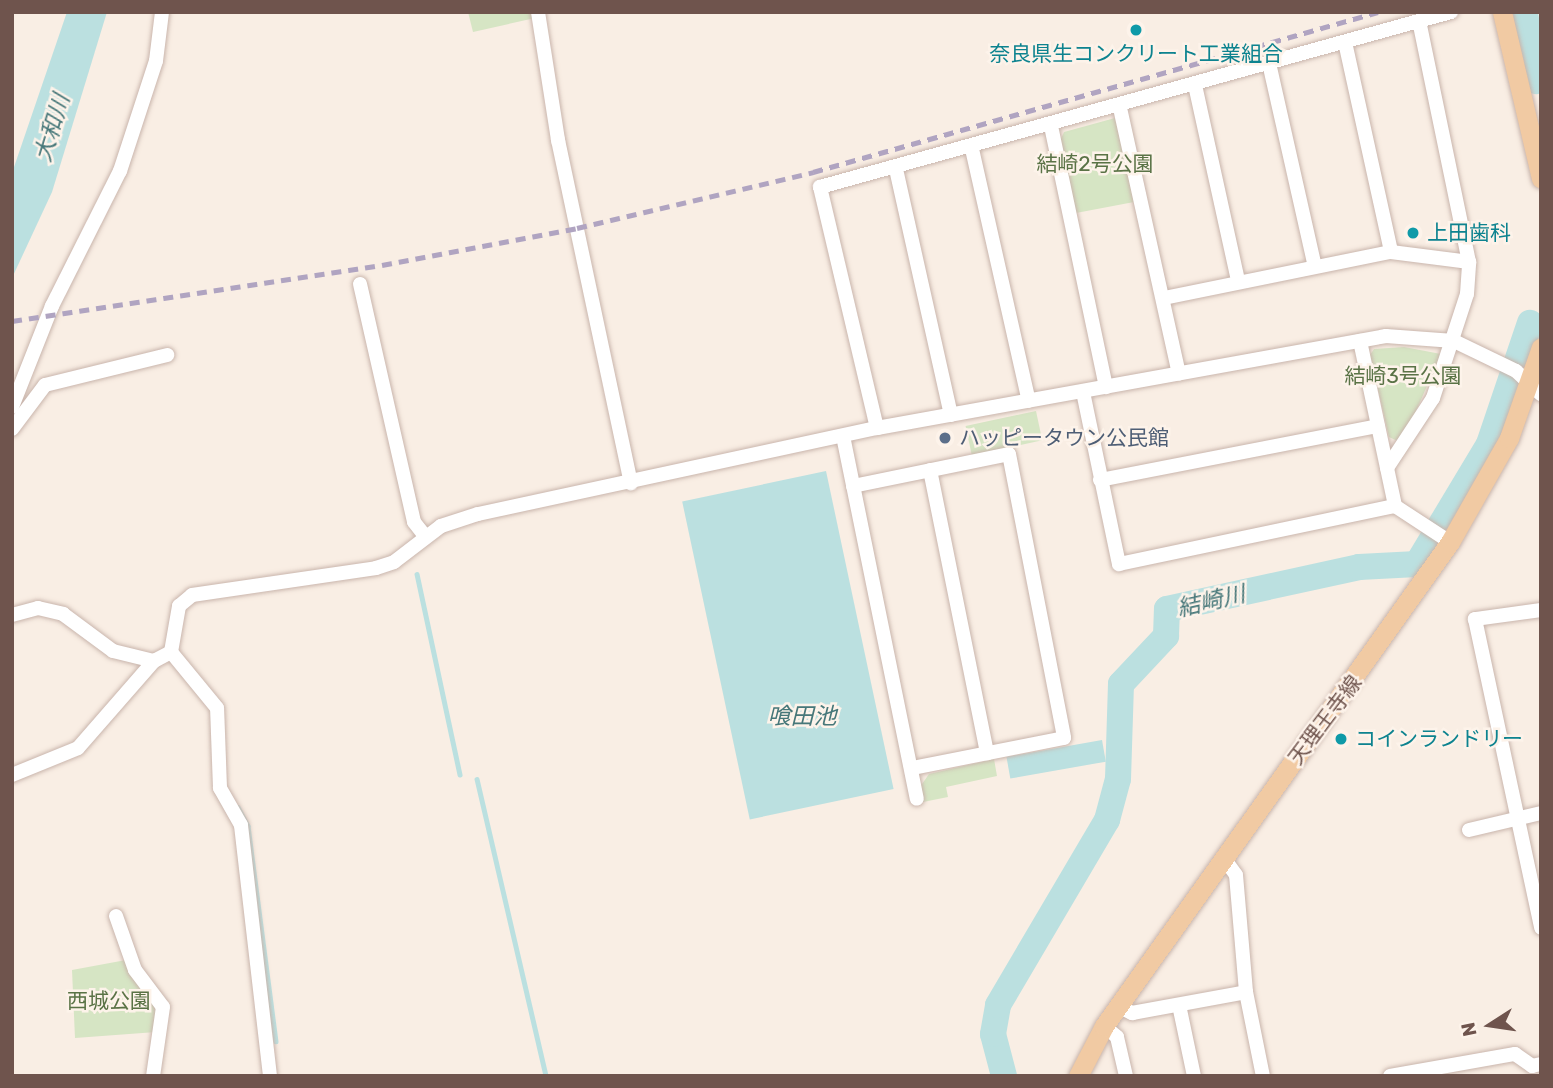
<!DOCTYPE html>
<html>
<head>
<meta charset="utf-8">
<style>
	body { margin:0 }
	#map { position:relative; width:1553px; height:1088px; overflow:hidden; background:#f9eee4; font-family:Rubik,"Noto Sans JP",sans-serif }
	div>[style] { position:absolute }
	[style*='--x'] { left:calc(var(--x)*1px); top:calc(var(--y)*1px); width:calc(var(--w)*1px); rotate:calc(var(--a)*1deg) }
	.green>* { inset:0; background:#d6e5c4; transform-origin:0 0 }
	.water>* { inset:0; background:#bbe0e0; transform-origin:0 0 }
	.stream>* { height:4.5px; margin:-2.25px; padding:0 2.25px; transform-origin:2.25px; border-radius:2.25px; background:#bbe0e0 }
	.river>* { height:26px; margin:-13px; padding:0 13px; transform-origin:13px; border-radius:13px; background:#bbe0e0 }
	.roads { filter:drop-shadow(0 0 2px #c9b5ac) drop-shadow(0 0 2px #c9b5ac) }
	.minor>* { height:14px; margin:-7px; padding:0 7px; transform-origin:7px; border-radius:7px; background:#fff }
	.major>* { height:19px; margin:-9.5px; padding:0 9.5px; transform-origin:9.5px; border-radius:9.5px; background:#f1caa3 }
	.rail>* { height:4.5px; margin-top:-2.25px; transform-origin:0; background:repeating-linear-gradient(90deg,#b0a4c1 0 10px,transparent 0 17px) }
	.dots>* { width:19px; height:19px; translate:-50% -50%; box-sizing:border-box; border:4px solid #fdf3ea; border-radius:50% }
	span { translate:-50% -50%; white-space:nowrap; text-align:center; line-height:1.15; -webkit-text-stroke:5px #fdf3ea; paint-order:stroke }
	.culture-label { font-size:21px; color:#0d838f }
	.left { translate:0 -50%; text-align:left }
	.park-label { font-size:21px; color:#5a7346 }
	.service-label { font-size:21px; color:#4e5e75 }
	.street-label { font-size:21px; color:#6f544d }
	.water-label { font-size:23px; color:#467779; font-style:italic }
	.frame { position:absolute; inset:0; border:14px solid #6f544d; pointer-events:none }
	.north { position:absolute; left:1455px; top:990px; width:70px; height:70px; -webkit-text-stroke:5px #fdf3ea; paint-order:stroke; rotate:258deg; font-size:19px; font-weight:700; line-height:28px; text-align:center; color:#6f544d }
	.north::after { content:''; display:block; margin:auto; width:24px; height:32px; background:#6f544d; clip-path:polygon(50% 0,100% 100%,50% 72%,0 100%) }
</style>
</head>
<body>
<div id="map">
	<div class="green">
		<i style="clip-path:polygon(468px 12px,534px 12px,535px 18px,473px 32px)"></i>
		<i style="clip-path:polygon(1115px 118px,1134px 202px,1076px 213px,1060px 141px,1064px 132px)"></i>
		<i style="clip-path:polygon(1404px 347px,1441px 354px,1402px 443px,1389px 437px,1370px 355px,1374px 349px)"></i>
		<i style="left:1036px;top:411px;width:30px;height:72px;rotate:78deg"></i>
		<i style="clip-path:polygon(994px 759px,997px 776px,946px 787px,948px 797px,923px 802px,920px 787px,929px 774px)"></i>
		<i style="clip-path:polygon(126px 960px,160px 1012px,156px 1032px,75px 1038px,72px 970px)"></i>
	</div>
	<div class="water">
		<i style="clip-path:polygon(67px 12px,107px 12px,52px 192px,12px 278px,12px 173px)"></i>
		<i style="left:826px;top:471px;width:325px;height:147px;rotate:78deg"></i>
		<i style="left:1102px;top:740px;width:22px;height:97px;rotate:80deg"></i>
	</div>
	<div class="stream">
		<i style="--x:417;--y:574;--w:205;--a:77.9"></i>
		<i style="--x:477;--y:779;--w:305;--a:76.9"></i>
		<i style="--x:238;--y:807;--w:21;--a:62"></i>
		<i style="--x:248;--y:826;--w:217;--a:82.6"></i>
	</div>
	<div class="river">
		<i style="--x:1525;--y:13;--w:69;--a:80.8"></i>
		<i style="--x:1004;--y:1076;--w:43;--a:-104.7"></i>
		<i style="--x:993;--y:1034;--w:29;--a:-80"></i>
		<i style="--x:998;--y:1005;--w:215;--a:-59.5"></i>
		<i style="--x:1107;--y:820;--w:42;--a:-75"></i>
		<i style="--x:1118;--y:779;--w:95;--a:-88.2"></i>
		<i style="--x:1121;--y:684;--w:66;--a:-46.8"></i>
		<i style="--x:1166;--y:636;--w:27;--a:-88"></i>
		<i style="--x:1167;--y:609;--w:197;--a:-12.3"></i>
		<i style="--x:1359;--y:567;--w:58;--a:-3"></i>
		<i style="--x:1417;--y:564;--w:140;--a:-59"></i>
		<i style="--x:1489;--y:444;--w:128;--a:-71.3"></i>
	</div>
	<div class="roads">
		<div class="minor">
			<i style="--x:538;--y:12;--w:130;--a:81.1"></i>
			<i style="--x:558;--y:140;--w:351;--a:78"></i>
			<i style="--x:1345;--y:42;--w:215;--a:77.6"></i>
			<i style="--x:1269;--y:63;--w:205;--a:77.3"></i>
			<i style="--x:1195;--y:85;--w:201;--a:77.6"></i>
			<i style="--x:1120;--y:108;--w:272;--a:77.5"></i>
			<i style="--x:1051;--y:126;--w:267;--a:78.1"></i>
			<i style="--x:972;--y:149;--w:258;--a:77.3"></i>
			<i style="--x:896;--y:169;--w:252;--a:77.4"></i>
			<i style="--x:360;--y:284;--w:244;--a:77.2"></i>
			<i style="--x:414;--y:522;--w:18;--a:52"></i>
			<i style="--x:1164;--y:298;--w:232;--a:-11.5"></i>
			<i style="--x:1391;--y:252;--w:79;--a:7.3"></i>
			<i style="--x:1360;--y:341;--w:169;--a:78"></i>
			<i style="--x:1395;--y:506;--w:66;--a:33.2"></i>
			<i style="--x:1083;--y:392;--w:176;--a:78.2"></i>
			<i style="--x:1119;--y:564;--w:282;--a:-11.9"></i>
			<i style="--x:12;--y:407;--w:109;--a:-68.4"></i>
			<i style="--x:52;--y:306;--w:151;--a:-63.3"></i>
			<i style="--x:120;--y:171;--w:116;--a:-71.9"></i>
			<i style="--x:156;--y:61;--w:49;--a:-83"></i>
			<i style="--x:877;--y:428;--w:248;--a:-103.3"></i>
			<i style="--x:820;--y:187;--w:655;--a:-15.5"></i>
			<i style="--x:12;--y:429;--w:55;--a:-53.1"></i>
			<i style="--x:45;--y:385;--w:126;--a:-13.8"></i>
			<i style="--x:843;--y:436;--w:370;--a:78.5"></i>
			<i style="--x:1387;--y:468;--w:84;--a:-56.7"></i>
			<i style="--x:1433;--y:398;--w:109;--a:-71.9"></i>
			<i style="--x:1467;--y:294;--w:32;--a:-86"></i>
			<i style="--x:1469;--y:262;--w:246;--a:-101.7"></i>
			<i style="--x:930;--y:470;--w:289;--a:78.6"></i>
			<i style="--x:1100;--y:480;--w:283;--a:-11"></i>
			<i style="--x:853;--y:486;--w:159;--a:-11.6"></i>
			<i style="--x:1009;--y:454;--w:289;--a:79"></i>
			<i style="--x:1064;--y:738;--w:155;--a:168.8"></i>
			<i style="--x:1541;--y:610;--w:67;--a:172.2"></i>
			<i style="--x:1475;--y:619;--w:316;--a:77.9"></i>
			<i style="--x:12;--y:615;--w:27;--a:-15"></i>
			<i style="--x:38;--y:608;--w:26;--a:13"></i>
			<i style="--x:63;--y:614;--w:62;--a:36.5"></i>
			<i style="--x:113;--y:651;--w:42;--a:13.7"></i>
			<i style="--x:12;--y:775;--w:71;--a:-22.2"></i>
			<i style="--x:78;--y:748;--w:116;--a:-48.9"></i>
			<i style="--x:154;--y:661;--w:19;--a:-28"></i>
			<i style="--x:1469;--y:830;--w:74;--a:-13.3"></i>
			<i style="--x:1223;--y:857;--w:22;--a:54"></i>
			<i style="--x:1236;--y:875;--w:117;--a:85.1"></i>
			<i style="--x:1246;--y:992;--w:86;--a:78.6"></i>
			<i style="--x:116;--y:916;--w:57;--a:70.6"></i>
			<i style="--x:135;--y:970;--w:46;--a:52.9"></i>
			<i style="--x:163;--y:1007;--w:70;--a:98.2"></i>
			<i style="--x:1179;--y:1005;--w:73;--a:78.1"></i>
			<i style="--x:1118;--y:1006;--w:16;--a:27"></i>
			<i style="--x:1132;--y:1013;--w:116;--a:-10.4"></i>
			<i style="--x:1104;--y:1026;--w:17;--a:40"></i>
			<i style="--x:1117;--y:1037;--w:40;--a:77"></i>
			<i style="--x:270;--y:1076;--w:253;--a:-96.6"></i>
			<i style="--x:241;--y:825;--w:43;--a:-119.6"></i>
			<i style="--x:220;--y:788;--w:80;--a:-92.1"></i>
			<i style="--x:217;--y:708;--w:72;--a:-129.4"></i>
			<i style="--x:171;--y:652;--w:47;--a:-80.1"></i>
			<i style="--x:179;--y:606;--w:17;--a:-40"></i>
			<i style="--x:192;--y:595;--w:186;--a:-8.3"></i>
			<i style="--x:376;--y:568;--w:19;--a:-18"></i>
			<i style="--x:394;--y:562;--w:59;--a:-37.5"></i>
			<i style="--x:441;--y:526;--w:39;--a:-18"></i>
			<i style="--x:478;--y:514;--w:408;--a:-12.2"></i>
			<i style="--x:877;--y:428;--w:517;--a:-10.25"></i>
			<i style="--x:1386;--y:336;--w:68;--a:4.2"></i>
			<i style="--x:1454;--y:341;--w:69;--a:25.8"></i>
			<i style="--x:1516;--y:371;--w:34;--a:43"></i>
			<i style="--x:1390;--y:1076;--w:127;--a:-10"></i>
			<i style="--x:1515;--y:1054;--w:21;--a:35"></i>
			<i style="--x:1532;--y:1066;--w:9;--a:-13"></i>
		</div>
		<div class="major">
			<i style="--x:1502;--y:12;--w:171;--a:76.8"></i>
			<i style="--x:1078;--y:1076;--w:56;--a:-62.5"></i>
			<i style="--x:1104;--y:1026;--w:595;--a:-54.44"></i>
			<i style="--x:1450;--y:542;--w:120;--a:-60.4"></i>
			<i style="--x:1509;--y:438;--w:96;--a:-70.6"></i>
		</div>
	</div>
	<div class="rail">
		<i style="--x:12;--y:321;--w:374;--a:-8.6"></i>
		<i style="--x:382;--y:265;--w:198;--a:-10.7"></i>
		<i style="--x:577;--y:228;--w:243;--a:-13.3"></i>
		<i style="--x:813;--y:172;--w:587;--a:-15.81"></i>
	</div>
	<div class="dots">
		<i style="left:1136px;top:30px;background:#0f9aa8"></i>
		<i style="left:1413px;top:233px;background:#0f9aa8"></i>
		<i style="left:945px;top:438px;background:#5c6f8a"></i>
		<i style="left:1341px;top:739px;background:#0f9aa8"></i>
	</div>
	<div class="culture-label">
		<span style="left:1136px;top:54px">奈良県生コンクリート工業組合</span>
		<span class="left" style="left:1427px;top:233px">上田歯科</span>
		<span class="left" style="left:1355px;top:739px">コインランドリー</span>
	</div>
	<div class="park-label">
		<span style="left:1095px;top:164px">結崎2号公園</span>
		<span style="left:1403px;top:376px">結崎3号公園</span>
		<span style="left:109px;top:1001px">西城公園</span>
	</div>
	<div class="service-label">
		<span class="left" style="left:959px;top:438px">ハッピータウン公民館</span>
	</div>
	<div class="street-label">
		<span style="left:1325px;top:720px;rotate:-53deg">天理王寺線</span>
	</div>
	<div class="water-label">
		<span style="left:52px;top:128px;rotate:-73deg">大和川</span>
		<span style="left:1211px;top:601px;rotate:-13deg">結崎川</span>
		<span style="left:802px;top:716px">喰田池</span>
	</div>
	<div class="frame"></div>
	<div class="north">N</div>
</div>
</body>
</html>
